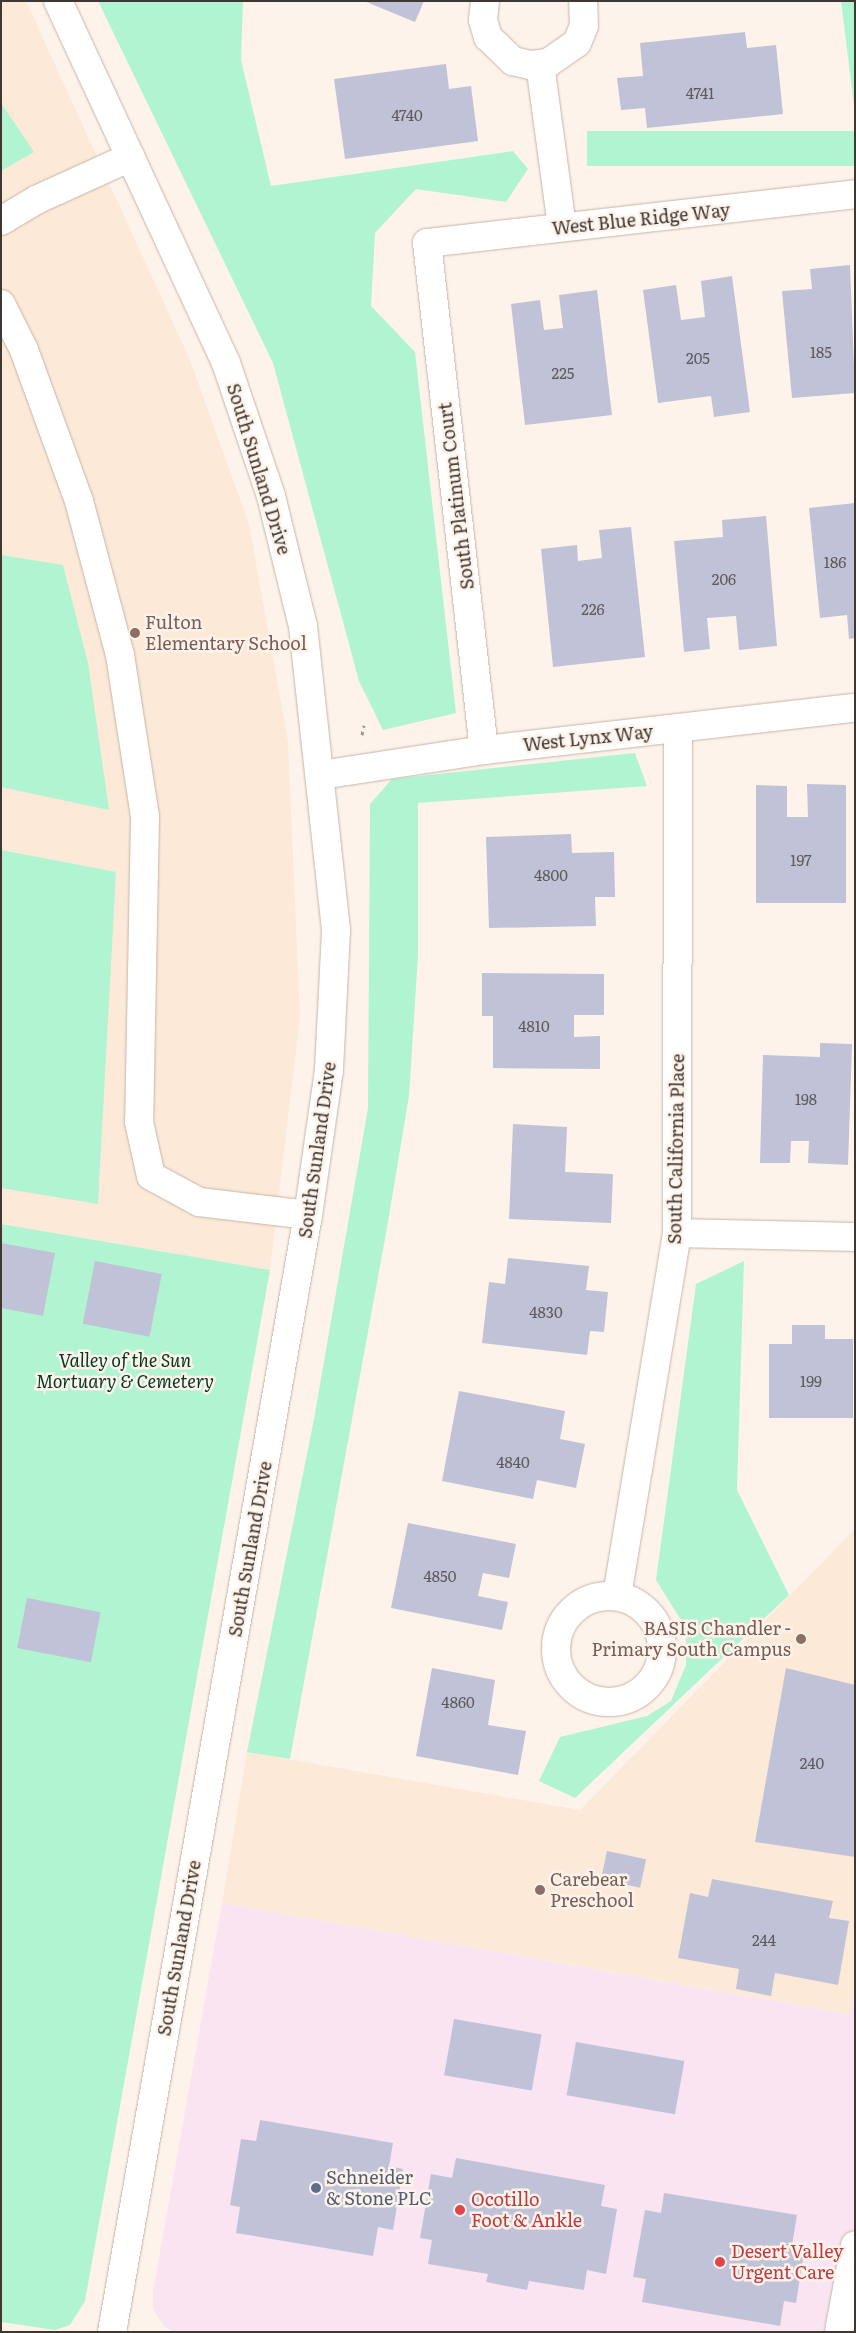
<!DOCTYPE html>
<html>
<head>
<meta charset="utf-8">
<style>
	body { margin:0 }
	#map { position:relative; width:856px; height:2333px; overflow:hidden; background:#fef3ea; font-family:Literata,serif }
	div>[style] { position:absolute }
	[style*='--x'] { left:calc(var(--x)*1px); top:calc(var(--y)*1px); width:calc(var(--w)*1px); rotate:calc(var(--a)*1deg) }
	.commercial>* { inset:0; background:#fae4f2 }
	.built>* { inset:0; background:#fde9d8 }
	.green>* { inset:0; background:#b0f4d2; transform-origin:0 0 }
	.building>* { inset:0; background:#c0c2d7; transform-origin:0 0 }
	.path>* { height:3px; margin-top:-1.5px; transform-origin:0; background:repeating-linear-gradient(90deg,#a49a93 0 4px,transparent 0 8px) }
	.roads { filter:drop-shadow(0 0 1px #c6b4a6) drop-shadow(0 0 1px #c6b4a6) }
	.minor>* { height:28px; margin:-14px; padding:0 14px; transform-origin:14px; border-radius:14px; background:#fff }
	.minor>.ring { margin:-14px; padding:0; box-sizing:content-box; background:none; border:28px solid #fff; border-radius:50% }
	.dots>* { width:14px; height:14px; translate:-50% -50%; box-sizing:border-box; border:2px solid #fef3ea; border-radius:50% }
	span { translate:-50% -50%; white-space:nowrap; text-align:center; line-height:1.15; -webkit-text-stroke:5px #fef3ea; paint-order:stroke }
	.number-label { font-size:15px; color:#5f5a5b }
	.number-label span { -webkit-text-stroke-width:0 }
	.street-label { font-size:18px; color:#3f3732 }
	.education-label { font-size:18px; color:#785e54 }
	.left { translate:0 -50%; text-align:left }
	.right { translate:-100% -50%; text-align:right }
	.park-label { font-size:18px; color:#003824; font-style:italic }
	.service-label { font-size:18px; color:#4e5e75 }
	.health-label { font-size:18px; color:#be3a42 }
	.frame { position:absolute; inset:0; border:2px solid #3f3732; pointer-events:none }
</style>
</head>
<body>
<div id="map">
	<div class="commercial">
		<i style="clip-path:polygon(222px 1903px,849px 2014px,855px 1985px,855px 2332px,174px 2332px,164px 2326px,153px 2309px,153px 2292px)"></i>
	</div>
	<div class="built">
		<i style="clip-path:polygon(1px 1px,26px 1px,190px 360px,249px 524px,288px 741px,300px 1017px,270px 1270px,1px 1224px)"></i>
		<i style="clip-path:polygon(855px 1529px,855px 1985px,850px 2014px,222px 1903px,247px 1752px,580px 1810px)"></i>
	</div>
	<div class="green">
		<i style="clip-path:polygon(98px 1px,243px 1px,241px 60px,271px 186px,513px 151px,528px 169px,506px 202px,416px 189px,375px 233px,371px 306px,415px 352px,456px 713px,383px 730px,359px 681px,273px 363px)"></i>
		<i style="clip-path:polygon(841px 1px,855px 1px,855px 113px)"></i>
		<i style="clip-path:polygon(1px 103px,34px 152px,1px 171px)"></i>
		<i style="left:855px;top:131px;width:35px;height:268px;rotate:90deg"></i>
		<i style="clip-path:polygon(1px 555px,63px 565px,88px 663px,109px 810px,1px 787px)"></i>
		<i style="clip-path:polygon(635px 753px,647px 786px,418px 803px,418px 955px,409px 1096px,388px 1222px,290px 1759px,247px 1752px,314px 1419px,368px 1108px,370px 804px,392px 779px)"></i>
		<i style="clip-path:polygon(1px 850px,116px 872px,98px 1204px,1px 1188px)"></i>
		<i style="clip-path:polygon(1px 1224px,270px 1270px,85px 2301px,70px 2325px,55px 2330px,1px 2322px)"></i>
		<i style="clip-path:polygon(744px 1261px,737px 1490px,789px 1595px,575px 1798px,539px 1781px,560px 1737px,647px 1716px,671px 1701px,686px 1665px,686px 1628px,656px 1580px,696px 1284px)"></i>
	</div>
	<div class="building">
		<i style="clip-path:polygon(364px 1px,424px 1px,415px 22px)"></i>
		<i style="clip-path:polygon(745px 32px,747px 48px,776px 45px,783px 114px,647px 128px,645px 108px,621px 110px,617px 78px,643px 76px,640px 43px)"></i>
		<i style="clip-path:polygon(446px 64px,449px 89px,471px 86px,478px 141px,345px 159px,334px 79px)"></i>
		<i style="clip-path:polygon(850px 265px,855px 393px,792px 398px,782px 291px,812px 289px,810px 269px)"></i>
		<i style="clip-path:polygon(732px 276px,750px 412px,714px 417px,711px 396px,658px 403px,643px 290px,676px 285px,681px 320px,705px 317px,701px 281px)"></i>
		<i style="clip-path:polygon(597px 290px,612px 415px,525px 425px,511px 304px,540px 300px,544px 330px,563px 328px,559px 295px)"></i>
		<i style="clip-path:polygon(855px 503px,855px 638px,849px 639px,847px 615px,820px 618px,809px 508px)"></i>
		<i style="clip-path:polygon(766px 516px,777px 646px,739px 650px,736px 616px,707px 618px,710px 649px,684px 652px,674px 541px,723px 537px,722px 520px)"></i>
		<i style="clip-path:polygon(631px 527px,645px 657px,553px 667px,541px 549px,577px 545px,578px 561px,602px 558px,599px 530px)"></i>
		<i style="clip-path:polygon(807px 784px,846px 785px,846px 903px,756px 903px,756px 785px,787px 786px,787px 817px,808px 817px)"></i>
		<i style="clip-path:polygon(571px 834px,572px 853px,614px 852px,615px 897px,595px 897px,596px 926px,489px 928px,486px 837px)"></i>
		<i style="clip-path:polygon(482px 973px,604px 974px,604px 1015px,574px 1015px,574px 1037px,600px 1036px,600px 1069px,493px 1068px,493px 1016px,482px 1016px)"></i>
		<i style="clip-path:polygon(820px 1043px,852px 1044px,848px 1165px,808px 1163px,809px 1141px,791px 1141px,790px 1163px,760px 1163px,763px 1055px,820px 1057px)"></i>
		<i style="clip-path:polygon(513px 1124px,567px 1127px,565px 1172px,613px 1174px,611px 1223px,509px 1219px)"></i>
		<i style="clip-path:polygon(1px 1243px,55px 1253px,43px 1316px,1px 1308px)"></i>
		<i style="clip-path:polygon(508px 1258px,589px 1266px,586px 1290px,608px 1292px,604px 1332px,590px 1331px,587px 1355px,482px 1343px,489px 1282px,505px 1284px)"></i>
		<i style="left:95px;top:1261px;width:68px;height:64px;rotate:11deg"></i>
		<i style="clip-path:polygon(792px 1325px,825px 1325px,825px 1339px,853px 1339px,853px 1418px,769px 1418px,769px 1344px,792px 1344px)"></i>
		<i style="clip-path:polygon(459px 1391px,565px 1411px,560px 1439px,585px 1444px,576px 1488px,537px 1480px,533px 1499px,442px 1481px)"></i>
		<i style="clip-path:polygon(408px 1523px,516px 1544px,509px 1578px,483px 1573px,478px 1596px,508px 1602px,502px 1630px,391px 1608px)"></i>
		<i style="left:27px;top:1598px;width:75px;height:51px;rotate:11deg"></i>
		<i style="clip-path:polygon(432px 1668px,495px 1680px,488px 1725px,526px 1731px,518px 1775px,416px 1756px)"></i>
		<i style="clip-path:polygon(786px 1668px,855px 1685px,855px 1857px,755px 1842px)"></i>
		<i style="left:607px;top:1851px;width:40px;height:29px;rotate:12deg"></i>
		<i style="clip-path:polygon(712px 1879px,833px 1901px,829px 1918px,849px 1921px,838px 1985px,775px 1973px,771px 1996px,736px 1989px,739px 1969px,678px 1958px,690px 1893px,708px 1897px)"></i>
		<i style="left:454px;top:2019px;width:89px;height:57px;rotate:10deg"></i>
		<i style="left:576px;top:2042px;width:110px;height:54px;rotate:10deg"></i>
		<i style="clip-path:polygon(260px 2120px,393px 2143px,389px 2166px,403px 2169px,393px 2230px,378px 2227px,373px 2256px,236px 2233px,240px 2207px,230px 2205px,241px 2139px,256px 2141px)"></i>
		<i style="clip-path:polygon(456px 2158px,605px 2185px,601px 2206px,617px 2209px,606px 2274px,587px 2270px,584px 2290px,529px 2281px,527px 2290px,486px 2282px,488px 2274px,428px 2264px,432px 2240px,420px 2238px,431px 2174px,452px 2178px)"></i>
		<i style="clip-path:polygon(664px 2193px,797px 2215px,792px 2245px,805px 2246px,796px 2303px,784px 2301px,780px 2326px,642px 2302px,646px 2279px,633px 2277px,645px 2210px,661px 2213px)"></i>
	</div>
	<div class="path">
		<i style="--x:362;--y:735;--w:10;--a:-79"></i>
	</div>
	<div class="roads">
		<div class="minor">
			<i style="--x:58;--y:1;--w:399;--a:65.1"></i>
			<i style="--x:226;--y:363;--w:140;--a:71.3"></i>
			<i style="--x:271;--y:496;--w:134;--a:76.2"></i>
			<i style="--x:303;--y:626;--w:307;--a:83.8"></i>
			<i style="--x:336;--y:931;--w:139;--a:92.9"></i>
			<i style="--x:329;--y:1070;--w:147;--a:98.2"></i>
			<i style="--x:308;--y:1215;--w:1134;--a:99.95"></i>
			<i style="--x:485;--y:1;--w:19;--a:96"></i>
			<i style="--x:483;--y:20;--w:18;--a:74"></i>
			<i style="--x:488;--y:37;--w:35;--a:44"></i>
			<i style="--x:513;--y:61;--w:17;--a:13"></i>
			<i style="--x:530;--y:65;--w:18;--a:-6"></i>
			<i style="--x:548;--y:63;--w:35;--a:-35"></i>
			<i style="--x:577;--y:43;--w:18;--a:-68"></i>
			<i style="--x:584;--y:26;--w:25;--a:-92"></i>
			<i style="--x:540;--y:64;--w:164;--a:82.3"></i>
			<i style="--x:1;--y:221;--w:41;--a:-31"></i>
			<i style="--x:36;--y:200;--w:104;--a:-24.4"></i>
			<i style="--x:1;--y:304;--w:51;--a:63.4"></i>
			<i style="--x:24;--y:350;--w:161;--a:70"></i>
			<i style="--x:79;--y:501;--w:159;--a:75.1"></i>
			<i style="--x:120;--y:655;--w:164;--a:81.2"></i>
			<i style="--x:145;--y:817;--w:305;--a:91.1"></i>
			<i style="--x:139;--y:1122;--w:55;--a:77.5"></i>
			<i style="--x:151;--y:1176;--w:55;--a:28.4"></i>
			<i style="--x:199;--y:1202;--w:110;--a:6.8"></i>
			<i style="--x:484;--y:750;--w:510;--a:-96.41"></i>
			<i style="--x:427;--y:243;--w:431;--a:-6.5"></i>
			<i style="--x:321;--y:775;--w:165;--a:-8.7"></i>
			<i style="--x:484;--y:750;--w:373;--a:-6.5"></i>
			<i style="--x:677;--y:1233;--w:178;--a:1.3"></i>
			<i class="ring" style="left:556px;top:1596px;width:78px;height:78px"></i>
			<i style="--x:617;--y:1596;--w:368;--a:-80.6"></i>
			<i style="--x:677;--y:1233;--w:505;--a:-89.89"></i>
			<i style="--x:839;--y:2332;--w:88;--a:-79.6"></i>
		</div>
	</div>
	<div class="dots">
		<i style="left:135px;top:633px;background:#8d6e63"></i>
		<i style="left:801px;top:1639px;background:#8d6e63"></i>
		<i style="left:540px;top:1890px;background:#8d6e63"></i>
		<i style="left:316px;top:2188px;background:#5c6f8a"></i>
		<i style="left:460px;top:2210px;background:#e0444e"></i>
		<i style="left:720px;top:2262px;background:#e0444e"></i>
	</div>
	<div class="number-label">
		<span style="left:700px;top:93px">4741</span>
		<span style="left:407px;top:115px">4740</span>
		<span style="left:821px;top:352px">185</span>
		<span style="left:698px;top:358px">205</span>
		<span style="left:563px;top:373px">225</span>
		<span style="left:835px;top:562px">186</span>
		<span style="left:724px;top:579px">206</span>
		<span style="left:593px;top:609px">226</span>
		<span style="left:801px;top:860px">197</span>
		<span style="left:551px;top:875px">4800</span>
		<span style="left:534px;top:1026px">4810</span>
		<span style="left:806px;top:1099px">198</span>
		<span style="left:546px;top:1312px">4830</span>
		<span style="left:811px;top:1381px">199</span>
		<span style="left:513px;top:1462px">4840</span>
		<span style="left:440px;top:1576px">4850</span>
		<span style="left:458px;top:1702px">4860</span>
		<span style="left:812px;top:1763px">240</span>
		<span style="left:764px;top:1940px">244</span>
	</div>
	<div class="street-label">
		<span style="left:641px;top:219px;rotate:-6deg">West Blue Ridge Way</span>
		<span style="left:259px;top:469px;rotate:73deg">South Sunland Drive</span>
		<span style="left:456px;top:496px;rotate:-97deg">South Platinum Court</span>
		<span style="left:588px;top:738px;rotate:-6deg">West Lynx Way</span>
		<span style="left:676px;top:1149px;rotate:-89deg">South California Place</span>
		<span style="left:317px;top:1150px;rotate:-82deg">South Sunland Drive</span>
		<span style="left:250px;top:1549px;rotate:-80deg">South Sunland Drive</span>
		<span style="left:179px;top:1948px;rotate:-80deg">South Sunland Drive</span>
	</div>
	<div class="education-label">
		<span class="left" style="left:145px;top:633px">Fulton<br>Elementary School</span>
		<span class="right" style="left:791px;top:1639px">BASIS Chandler -<br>Primary South Campus</span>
		<span class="left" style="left:550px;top:1890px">Carebear<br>Preschool</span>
	</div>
	<div class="park-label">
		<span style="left:125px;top:1371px">Valley of the Sun<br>Mortuary &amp; Cemetery</span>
	</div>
	<div class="service-label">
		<span class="left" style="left:326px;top:2188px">Schneider<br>&amp; Stone PLC</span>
	</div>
	<div class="health-label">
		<span class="left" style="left:471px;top:2210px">Ocotillo<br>Foot &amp; Ankle</span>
		<span class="left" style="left:731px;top:2262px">Desert Valley<br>Urgent Care</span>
	</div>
	<div class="frame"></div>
</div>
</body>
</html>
